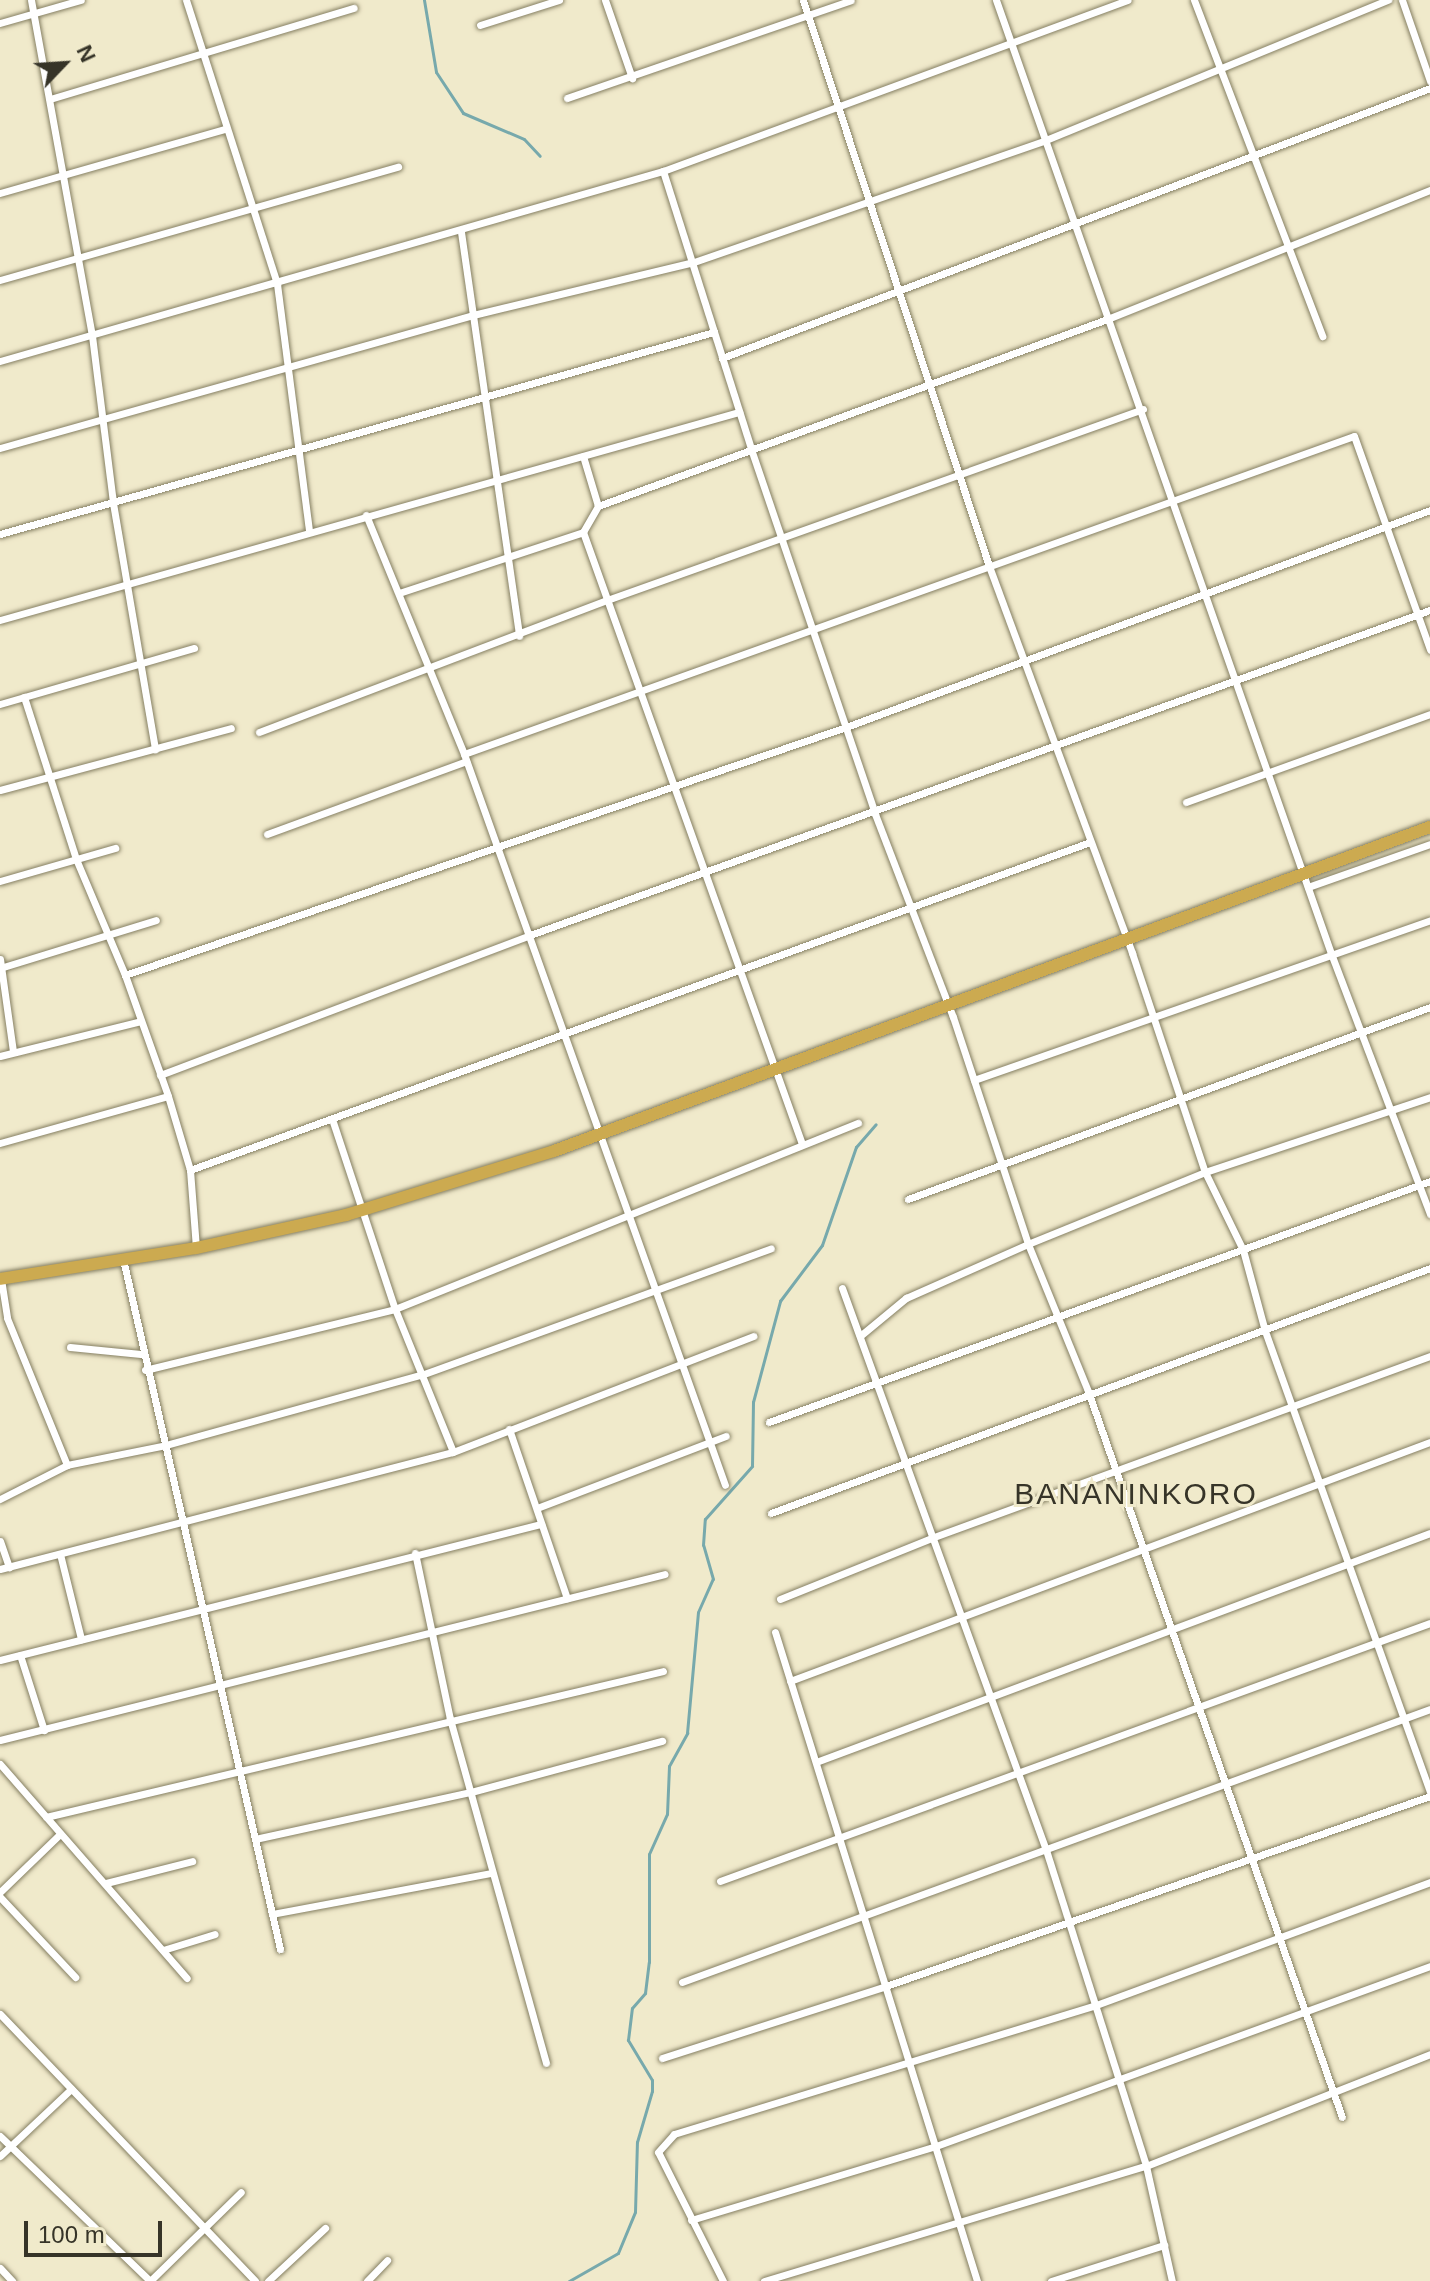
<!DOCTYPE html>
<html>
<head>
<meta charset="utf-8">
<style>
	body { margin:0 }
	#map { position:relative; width:1430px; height:2281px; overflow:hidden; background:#f0eacb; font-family:Arial,sans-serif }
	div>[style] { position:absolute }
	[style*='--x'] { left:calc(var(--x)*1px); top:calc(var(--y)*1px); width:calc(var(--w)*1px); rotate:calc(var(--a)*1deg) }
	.stream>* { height:3px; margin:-1.5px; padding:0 1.5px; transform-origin:1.5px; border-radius:1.5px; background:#77a9ac }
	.roads { filter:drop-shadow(0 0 2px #857f62) drop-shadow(0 0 2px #857f62) }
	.minor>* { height:7px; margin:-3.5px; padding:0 3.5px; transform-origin:3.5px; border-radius:3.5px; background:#fff }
	.trunk>* { height:12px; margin:-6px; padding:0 6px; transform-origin:6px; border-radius:6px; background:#ccaa50 }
	span { translate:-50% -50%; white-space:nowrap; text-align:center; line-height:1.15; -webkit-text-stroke:6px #f0eacb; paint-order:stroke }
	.quarter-label { font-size:30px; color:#363428; letter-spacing:2px }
	.north { position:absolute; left:24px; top:24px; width:80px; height:80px; -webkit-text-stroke:6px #f0eacb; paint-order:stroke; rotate:65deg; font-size:22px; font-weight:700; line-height:32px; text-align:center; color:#363428 }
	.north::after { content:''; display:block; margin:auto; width:28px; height:36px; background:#363428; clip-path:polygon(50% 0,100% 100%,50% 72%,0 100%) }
	.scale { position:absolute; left:24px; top:2221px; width:138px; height:36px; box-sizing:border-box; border:4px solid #363428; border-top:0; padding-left:10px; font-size:24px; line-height:28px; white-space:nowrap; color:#363428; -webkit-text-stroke:6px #f0eacb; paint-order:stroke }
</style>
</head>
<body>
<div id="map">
	<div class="stream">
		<i style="--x:424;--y:0;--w:73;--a:80.5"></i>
		<i style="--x:436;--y:72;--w:49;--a:56.6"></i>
		<i style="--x:463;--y:113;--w:66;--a:23.1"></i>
		<i style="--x:524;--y:139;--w:23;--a:47"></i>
		<i style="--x:569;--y:2281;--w:56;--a:-29.7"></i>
		<i style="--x:618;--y:2253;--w:44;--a:-67.5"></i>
		<i style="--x:635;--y:2212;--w:70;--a:-88.4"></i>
		<i style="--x:637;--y:2142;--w:53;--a:-73.6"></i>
		<i style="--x:652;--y:2091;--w:11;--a:-90"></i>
		<i style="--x:652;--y:2080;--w:47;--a:-121"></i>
		<i style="--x:628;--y:2040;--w:32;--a:-83"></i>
		<i style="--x:632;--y:2008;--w:20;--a:-49"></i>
		<i style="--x:645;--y:1993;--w:31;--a:-83"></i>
		<i style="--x:649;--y:1962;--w:108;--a:-90"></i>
		<i style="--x:649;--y:1854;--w:44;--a:-65.8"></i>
		<i style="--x:667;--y:1814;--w:48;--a:-87.6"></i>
		<i style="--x:669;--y:1766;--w:38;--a:-61"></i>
		<i style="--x:687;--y:1733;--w:121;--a:-84.8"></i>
		<i style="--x:698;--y:1612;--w:36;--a:-66"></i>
		<i style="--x:713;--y:1579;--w:35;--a:-106"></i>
		<i style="--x:703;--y:1545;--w:26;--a:-86"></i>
		<i style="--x:705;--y:1519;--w:71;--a:-48.4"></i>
		<i style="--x:752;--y:1466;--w:64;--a:-89.1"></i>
		<i style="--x:753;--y:1402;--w:105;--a:-75"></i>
		<i style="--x:780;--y:1301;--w:70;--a:-53.1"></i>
		<i style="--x:822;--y:1245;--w:104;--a:-70.9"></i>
		<i style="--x:856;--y:1147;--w:30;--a:-49"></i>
	</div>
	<div class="roads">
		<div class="minor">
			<i style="--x:31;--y:0;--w:341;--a:79.7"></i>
			<i style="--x:92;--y:336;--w:168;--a:82.8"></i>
			<i style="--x:113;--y:503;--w:250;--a:80.3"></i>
			<i style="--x:186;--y:0;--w:298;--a:72.2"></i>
			<i style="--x:277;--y:284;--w:249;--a:82.6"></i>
			<i style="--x:605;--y:0;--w:83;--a:70.9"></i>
			<i style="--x:803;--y:0;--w:596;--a:71.81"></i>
			<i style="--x:989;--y:566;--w:413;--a:69.7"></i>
			<i style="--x:1132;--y:953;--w:231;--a:71.6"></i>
			<i style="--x:1205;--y:1172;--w:87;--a:64"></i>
			<i style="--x:1243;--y:1250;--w:84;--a:74.8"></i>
			<i style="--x:1265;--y:1331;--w:491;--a:70.3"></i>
			<i style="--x:996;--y:0;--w:1013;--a:70.64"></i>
			<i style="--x:1332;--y:956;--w:276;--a:69.2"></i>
			<i style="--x:1194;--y:0;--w:360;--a:69.1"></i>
			<i style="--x:1402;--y:0;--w:86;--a:70.9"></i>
			<i style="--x:0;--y:23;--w:84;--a:-15.9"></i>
			<i style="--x:480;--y:25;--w:83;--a:-17.6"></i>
			<i style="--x:567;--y:98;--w:300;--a:-19"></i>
			<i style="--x:50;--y:99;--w:317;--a:-16.7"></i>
			<i style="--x:663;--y:171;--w:292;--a:72.4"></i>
			<i style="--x:751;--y:449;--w:385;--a:71.2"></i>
			<i style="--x:875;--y:814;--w:217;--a:69"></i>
			<i style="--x:953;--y:1017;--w:239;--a:71.7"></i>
			<i style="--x:1028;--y:1244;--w:159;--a:67.8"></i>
			<i style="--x:1088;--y:1391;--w:769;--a:70.72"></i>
			<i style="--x:0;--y:193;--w:234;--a:-15.9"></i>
			<i style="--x:461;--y:232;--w:408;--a:81.8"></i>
			<i style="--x:0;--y:280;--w:414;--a:-15.9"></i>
			<i style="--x:722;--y:358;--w:758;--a:-20.87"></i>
			<i style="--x:0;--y:361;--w:690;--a:-15.99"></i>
			<i style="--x:663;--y:171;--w:495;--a:-20.2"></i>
			<i style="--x:0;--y:448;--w:491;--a:-15.7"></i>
			<i style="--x:473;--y:315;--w:227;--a:-13.5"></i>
			<i style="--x:694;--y:262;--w:373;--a:-19.1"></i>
			<i style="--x:1046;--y:140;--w:370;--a:-22.3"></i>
			<i style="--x:598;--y:506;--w:545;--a:-20.16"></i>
			<i style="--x:1110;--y:318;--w:345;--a:-21.8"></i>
			<i style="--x:366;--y:515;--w:258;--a:67.7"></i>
			<i style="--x:464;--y:754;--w:776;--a:70.35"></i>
			<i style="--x:583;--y:532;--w:650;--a:70.31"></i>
			<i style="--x:0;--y:534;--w:742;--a:-15.8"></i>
			<i style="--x:399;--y:593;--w:194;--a:-18.3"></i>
			<i style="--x:583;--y:532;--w:30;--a:-60"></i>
			<i style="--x:598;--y:506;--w:52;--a:-106.7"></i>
			<i style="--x:0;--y:620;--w:768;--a:-15.72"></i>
			<i style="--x:24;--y:697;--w:170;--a:72.2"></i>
			<i style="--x:76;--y:859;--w:126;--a:67.1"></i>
			<i style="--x:125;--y:975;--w:128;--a:70.4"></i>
			<i style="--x:168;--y:1096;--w:77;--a:73.4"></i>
			<i style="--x:190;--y:1170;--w:78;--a:85.6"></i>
			<i style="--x:0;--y:704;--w:202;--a:-16.1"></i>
			<i style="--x:259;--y:732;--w:372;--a:-20.8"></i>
			<i style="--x:607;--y:600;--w:569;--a:-19.61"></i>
			<i style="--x:464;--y:754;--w:945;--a:-19.66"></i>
			<i style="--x:1354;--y:436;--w:227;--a:70.4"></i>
			<i style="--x:0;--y:790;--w:239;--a:-15"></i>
			<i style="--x:1186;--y:802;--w:259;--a:-19.8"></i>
			<i style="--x:267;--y:834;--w:212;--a:-20.1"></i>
			<i style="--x:0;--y:881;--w:120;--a:-16"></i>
			<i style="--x:1308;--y:887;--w:129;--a:-19.4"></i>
			<i style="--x:0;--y:959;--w:94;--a:82"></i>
			<i style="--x:0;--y:968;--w:163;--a:-17.1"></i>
			<i style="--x:125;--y:975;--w:762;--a:-18.98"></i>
			<i style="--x:846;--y:727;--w:623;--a:-20.38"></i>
			<i style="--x:0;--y:1056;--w:145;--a:-13.9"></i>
			<i style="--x:160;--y:1075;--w:396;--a:-20.7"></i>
			<i style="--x:530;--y:935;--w:957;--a:-19.86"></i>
			<i style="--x:974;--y:1080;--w:483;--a:-19.3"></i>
			<i style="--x:332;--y:1119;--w:200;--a:71.7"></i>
			<i style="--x:395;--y:1309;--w:154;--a:67.9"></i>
			<i style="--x:0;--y:1143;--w:174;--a:-15.6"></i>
			<i style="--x:190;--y:1170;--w:958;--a:-20.02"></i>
			<i style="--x:908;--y:1199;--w:556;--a:-20.19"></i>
			<i style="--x:123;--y:1259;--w:708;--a:77.18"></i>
			<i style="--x:1;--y:1279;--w:39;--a:81"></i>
			<i style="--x:7;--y:1318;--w:159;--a:67.8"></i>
			<i style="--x:842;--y:1288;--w:598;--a:70.05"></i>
			<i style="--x:1046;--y:1850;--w:331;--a:72.4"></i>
			<i style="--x:1146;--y:2166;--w:118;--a:77.3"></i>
			<i style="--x:860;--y:1336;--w:60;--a:-39.6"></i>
			<i style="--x:906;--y:1298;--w:133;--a:-23.9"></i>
			<i style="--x:1028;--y:1244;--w:191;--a:-22.1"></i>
			<i style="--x:1205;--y:1172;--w:237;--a:-18.4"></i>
			<i style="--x:70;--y:1347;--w:71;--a:5.6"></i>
			<i style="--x:145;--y:1370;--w:257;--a:-13.7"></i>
			<i style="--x:395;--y:1309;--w:499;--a:-21.9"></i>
			<i style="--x:769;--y:1422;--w:704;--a:-20.03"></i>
			<i style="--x:509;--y:1429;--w:179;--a:71.1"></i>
			<i style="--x:0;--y:1499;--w:75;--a:-26.9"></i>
			<i style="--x:67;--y:1465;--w:101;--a:-11.4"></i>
			<i style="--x:166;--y:1445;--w:264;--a:-15.4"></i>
			<i style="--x:421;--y:1375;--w:372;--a:-19.9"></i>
			<i style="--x:537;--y:1508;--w:202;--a:-20.9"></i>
			<i style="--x:771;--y:1513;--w:703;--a:-20.39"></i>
			<i style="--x:0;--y:1541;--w:28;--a:71"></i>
			<i style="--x:415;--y:1553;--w:170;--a:78.1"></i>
			<i style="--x:450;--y:1719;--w:357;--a:74.4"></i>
			<i style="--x:60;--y:1554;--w:88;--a:76.1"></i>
			<i style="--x:0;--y:1569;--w:468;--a:-14.5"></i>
			<i style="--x:453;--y:1452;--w:322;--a:-21.1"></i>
			<i style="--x:780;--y:1599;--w:166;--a:-21.9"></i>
			<i style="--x:934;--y:1537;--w:528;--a:-20.05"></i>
			<i style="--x:775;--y:1632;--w:680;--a:72.71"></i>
			<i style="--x:20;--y:1655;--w:79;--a:72.3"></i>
			<i style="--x:0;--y:1660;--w:558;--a:-14.11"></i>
			<i style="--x:790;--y:1681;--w:683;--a:-20.48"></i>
			<i style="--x:0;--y:1740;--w:685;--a:-14.02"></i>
			<i style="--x:816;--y:1762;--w:655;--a:-20.45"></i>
			<i style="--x:0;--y:1764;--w:284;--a:48.9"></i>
			<i style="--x:46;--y:1817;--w:634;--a:-13.31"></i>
			<i style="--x:255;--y:1839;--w:221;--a:-12.3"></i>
			<i style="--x:471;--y:1792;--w:198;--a:-15"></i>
			<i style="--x:720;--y:1881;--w:755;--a:-19.97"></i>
			<i style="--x:106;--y:1883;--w:89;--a:-14.3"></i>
			<i style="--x:0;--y:1892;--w:83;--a:-44"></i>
			<i style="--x:0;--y:1897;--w:110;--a:46.8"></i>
			<i style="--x:272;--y:1914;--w:224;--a:-10.6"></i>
			<i style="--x:163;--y:1950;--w:54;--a:-17.1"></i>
			<i style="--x:682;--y:1982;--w:796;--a:-20.05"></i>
			<i style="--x:0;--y:2014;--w:369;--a:46.3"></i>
			<i style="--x:662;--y:2058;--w:235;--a:-17.8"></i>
			<i style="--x:886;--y:1986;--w:576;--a:-19.25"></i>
			<i style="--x:0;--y:2136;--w:209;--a:44"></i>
			<i style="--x:0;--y:2156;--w:98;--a:-43.3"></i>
			<i style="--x:691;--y:2220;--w:256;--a:-16.8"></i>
			<i style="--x:936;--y:2146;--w:526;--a:-20.02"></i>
			<i style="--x:0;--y:2268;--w:18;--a:47"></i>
			<i style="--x:150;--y:2281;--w:127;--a:-44.4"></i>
			<i style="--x:268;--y:2281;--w:78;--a:-42.9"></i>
			<i style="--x:367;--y:2281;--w:29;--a:-46"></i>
			<i style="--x:723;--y:2281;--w:144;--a:-116.7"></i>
			<i style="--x:658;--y:2152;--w:24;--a:-48"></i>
			<i style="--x:674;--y:2134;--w:441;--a:-17"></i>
			<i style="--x:1096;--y:2005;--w:356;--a:-20.2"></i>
			<i style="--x:764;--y:2281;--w:399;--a:-16.8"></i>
			<i style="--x:1146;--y:2166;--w:305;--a:-21.5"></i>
			<i style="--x:1051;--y:2281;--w:119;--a:-17.7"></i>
		</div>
		<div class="trunk">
			<i style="--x:0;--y:1279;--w:198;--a:-9"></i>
			<i style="--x:196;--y:1248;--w:154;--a:-12.4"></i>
			<i style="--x:346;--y:1215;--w:218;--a:-17.1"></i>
			<i style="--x:554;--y:1151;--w:934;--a:-20.3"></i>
		</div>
	</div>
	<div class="quarter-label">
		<span style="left:1136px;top:1494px">BANANINKORO</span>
	</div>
	<div class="north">N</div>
	<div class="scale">100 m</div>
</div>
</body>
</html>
